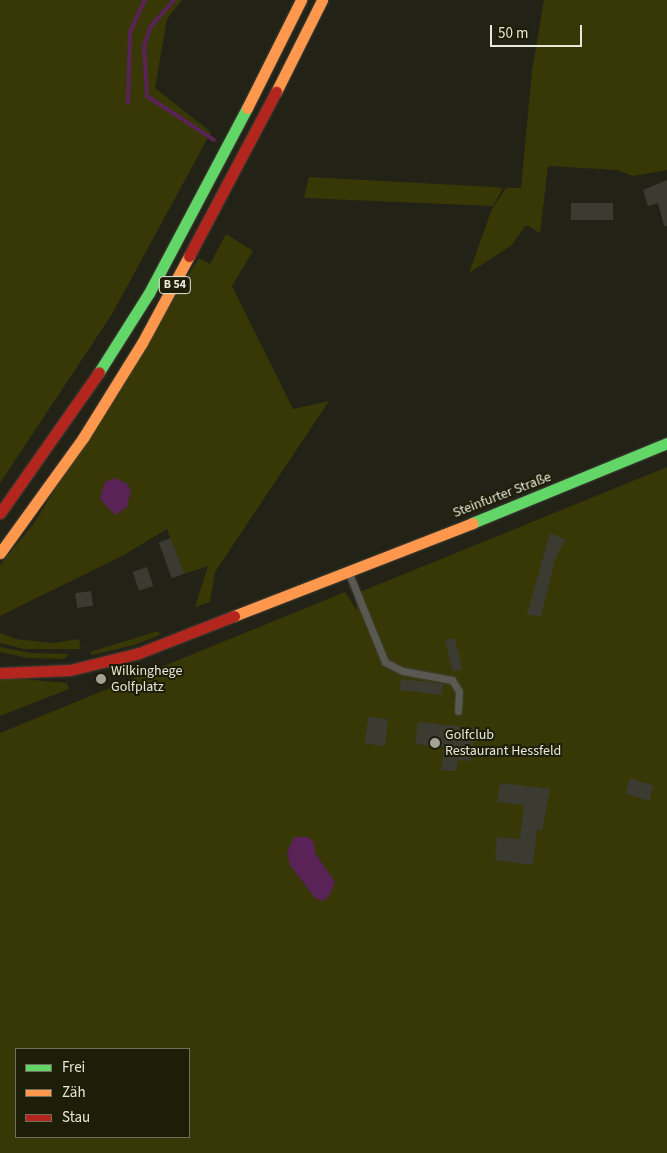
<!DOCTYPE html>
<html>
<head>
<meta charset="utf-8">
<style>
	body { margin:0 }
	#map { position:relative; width:667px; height:1153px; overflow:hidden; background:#222217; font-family:"Source Sans 3",sans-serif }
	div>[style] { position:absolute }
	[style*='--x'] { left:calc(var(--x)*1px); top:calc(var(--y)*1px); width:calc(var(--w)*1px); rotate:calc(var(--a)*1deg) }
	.green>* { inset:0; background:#383806 }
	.water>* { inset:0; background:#592357 }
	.stream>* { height:4px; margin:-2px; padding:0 2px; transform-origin:2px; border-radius:2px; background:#592357 }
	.building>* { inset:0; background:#3b3b32; transform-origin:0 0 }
	.roads { filter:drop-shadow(0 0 1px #3f3f36) drop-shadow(0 0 1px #3f3f36) }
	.lane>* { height:7px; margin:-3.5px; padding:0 3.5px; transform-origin:3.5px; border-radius:3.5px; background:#595951 }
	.fast>* { height:11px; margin:-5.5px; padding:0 5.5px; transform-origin:5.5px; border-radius:5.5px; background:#63d668 }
	.slow>* { height:11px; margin:-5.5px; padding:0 5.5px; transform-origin:5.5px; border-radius:5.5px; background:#ff974d }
	.jam>* { height:11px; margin:-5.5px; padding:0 5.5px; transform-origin:5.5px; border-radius:5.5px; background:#b3261e }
	.dots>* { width:14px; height:14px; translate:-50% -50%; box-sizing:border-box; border:2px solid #1d1e08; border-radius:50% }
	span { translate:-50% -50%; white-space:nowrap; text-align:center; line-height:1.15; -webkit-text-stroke:4px #1d1e08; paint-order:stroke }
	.shield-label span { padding:1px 4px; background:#1d1e08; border:1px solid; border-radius:4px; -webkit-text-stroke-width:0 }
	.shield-label { font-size:12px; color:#e7e8da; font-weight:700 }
	.street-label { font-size:14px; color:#e7e8da }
	.poi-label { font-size:14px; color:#e7e8da }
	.left { translate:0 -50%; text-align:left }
	.legend { position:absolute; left:15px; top:1048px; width:175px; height:90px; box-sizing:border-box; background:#1d1e08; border:1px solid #6e6f5c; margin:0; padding:6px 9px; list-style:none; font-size:15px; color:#e7e8da }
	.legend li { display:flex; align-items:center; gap:10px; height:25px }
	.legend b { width:25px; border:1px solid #6e6f5c }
	.scale { position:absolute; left:490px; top:25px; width:92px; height:22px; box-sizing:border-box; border:2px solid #e7e8da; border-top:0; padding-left:6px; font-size:15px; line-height:18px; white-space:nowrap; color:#e7e8da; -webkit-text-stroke:4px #1d1e08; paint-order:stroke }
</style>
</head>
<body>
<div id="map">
	<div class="green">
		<i style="clip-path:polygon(0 0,182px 0,167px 19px,155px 88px,211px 132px,112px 314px,0 483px)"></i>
		<i style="clip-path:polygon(544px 0,667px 0,667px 170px,633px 176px,617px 170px,548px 166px,540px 233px,526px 225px,512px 245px,469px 273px,492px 209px,506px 188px,521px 188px,532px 71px)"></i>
		<i style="clip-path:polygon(309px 177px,494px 187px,503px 188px,493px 206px,304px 198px)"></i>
		<i style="clip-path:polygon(226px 234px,253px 251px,232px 286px,293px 409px,329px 401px,215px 572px,210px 602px,195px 607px,208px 566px,184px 574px,167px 529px,124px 555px,0 616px,0 565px,34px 523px,199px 258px,210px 264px)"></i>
		<i style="clip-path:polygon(evenodd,667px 467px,667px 1153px,0 1153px,0 733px,345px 592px,357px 611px,355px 594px,667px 467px,16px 1049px,189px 1049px,189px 1137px,16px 1137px,16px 1049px)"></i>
		<i style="clip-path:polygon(158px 631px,160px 635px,134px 645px,92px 655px,90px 652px)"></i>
		<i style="clip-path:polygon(0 633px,16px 639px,53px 643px,79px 639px,81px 649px,24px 649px,0 643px)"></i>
		<i style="clip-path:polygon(0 647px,31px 653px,69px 654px,64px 659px,28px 658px,0 652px)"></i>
		<i style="clip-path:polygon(0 677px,67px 683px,69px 689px,0 716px)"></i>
	</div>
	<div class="water">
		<i style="clip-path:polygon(115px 478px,126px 483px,131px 490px,127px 507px,115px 515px,100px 499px,105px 482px)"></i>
		<i style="clip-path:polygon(294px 837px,308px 837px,314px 842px,315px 853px,335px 882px,329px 896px,323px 901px,315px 898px,290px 865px,287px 853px)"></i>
	</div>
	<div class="stream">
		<i style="--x:174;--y:0;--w:37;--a:131"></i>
		<i style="--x:150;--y:28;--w:19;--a:108"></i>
		<i style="--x:144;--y:46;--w:50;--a:86.6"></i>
		<i style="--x:147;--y:96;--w:80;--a:33.3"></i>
		<i style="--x:128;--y:103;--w:71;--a:-88.4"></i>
		<i style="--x:130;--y:32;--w:35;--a:-65"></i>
	</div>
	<div class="building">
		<i style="clip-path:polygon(667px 180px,667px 226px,664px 226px,658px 203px,648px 206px,643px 190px)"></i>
		<i style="left:613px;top:203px;width:17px;height:42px;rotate:90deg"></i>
		<i style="clip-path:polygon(550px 533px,565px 539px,554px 563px,541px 617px,527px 614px)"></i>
		<i style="left:171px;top:538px;width:38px;height:13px;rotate:70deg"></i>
		<i style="left:147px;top:567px;width:20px;height:15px;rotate:72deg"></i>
		<i style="left:91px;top:591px;width:15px;height:16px;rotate:82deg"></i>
		<i style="left:455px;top:638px;width:32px;height:10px;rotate:77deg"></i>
		<i style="left:401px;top:679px;width:42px;height:11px;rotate:7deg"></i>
		<i style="left:368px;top:717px;width:20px;height:27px;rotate:6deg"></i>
		<i style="clip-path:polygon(418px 722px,475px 728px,471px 761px,458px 760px,456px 771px,441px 770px,444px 747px,415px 744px)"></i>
		<i style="left:630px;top:778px;width:25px;height:16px;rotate:18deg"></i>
		<i style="clip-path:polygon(500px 783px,550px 789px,542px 830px,537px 830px,533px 865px,495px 860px,497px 837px,520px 839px,524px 805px,497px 802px)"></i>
	</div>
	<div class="roads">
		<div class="lane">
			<i style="--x:348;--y:571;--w:98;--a:67.9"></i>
			<i style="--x:385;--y:662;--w:20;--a:27"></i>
			<i style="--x:403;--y:671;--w:50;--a:10.4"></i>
			<i style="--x:452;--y:680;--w:13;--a:58"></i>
			<i style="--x:459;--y:691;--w:20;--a:93"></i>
		</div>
		<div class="fast">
			<i style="--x:99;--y:372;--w:93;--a:-57.7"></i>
			<i style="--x:149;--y:293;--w:209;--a:-62.1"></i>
			<i style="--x:472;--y:523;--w:211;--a:-22.3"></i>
		</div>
		<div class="slow">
			<i style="--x:276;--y:92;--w:103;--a:-63.4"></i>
			<i style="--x:247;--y:108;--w:121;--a:-63.4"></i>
			<i style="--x:0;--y:553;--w:142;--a:-54.2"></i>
			<i style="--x:83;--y:438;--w:112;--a:-58.2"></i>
			<i style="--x:142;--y:343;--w:99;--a:-61.6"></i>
			<i style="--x:234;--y:616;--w:256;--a:-21.3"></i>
		</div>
		<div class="jam">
			<i style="--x:189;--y:256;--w:186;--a:-62.1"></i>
			<i style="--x:0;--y:513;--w:172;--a:-54.9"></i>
			<i style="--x:0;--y:673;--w:70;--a:-2.5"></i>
			<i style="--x:70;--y:670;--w:71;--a:-13.8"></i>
			<i style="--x:139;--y:653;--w:102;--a:-21.3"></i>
		</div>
	</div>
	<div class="dots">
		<i style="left:101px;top:679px;background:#a2a396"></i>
		<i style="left:435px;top:743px;background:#a2a396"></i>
	</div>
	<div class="shield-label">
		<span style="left:175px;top:285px">B 54</span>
	</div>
	<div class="street-label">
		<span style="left:502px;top:495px;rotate:-21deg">Steinfurter Straße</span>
	</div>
	<div class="poi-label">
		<span class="left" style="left:111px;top:679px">Wilkinghege<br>Golfplatz</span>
		<span class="left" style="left:445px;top:743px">Golfclub<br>Restaurant Hessfeld</span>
	</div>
	<ul class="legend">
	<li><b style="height:6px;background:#63d668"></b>Frei</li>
	<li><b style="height:6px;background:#ff974d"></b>Zäh</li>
	<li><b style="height:6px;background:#b3261e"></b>Stau</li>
	</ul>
	<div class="scale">50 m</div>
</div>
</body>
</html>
